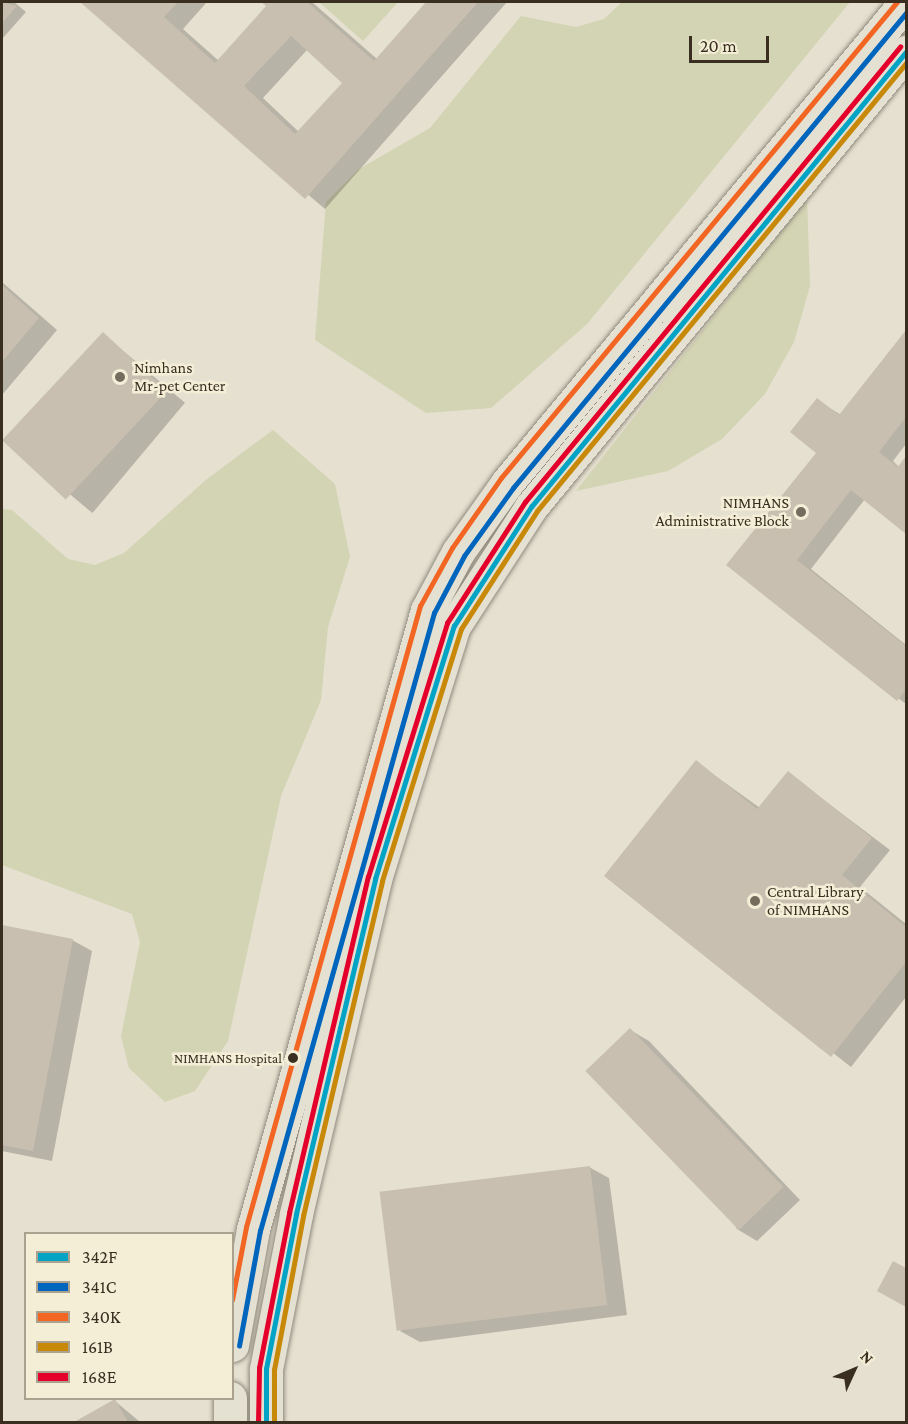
<!DOCTYPE html>
<html>
<head>
<meta charset="utf-8">
<style>
	body { margin:0 }
	#map { position:relative; width:908px; height:1424px; overflow:hidden; background:#e5e0d0; font-family:"Crimson Pro",serif }
	div>[style] { position:absolute }
	[style*='--x'] { left:calc(var(--x)*1px); top:calc(var(--y)*1px); width:calc(var(--w)*1px); rotate:calc(var(--a)*1deg) }
	.green>* { inset:0; background:#d2d4b3 }
	.shadow>* { inset:0; background:#0003; transform-origin:0 0 }
	.building>* { inset:0; background:#c8bfb1; transform-origin:0 0 }
	.roads { filter:drop-shadow(0 0 2px #908a7f) drop-shadow(0 0 2px #908a7f) }
	.primary>* { height:33px; margin:-16.5px; padding:0 16.5px; transform-origin:16.5px; border-radius:16.5px; background:#e4e1d3 }
	.bus-1>* { height:4.5px; margin:-2.25px; padding:0 2.25px; transform-origin:2.25px; border-radius:2.25px; background:#03a3c5 }
	.bus-2>* { height:4.5px; margin:-2.25px; padding:0 2.25px; transform-origin:2.25px; border-radius:2.25px; background:#0065bd }
	.bus-3>* { height:4.5px; margin:-2.25px; padding:0 2.25px; transform-origin:2.25px; border-radius:2.25px; background:#f26522 }
	.bus-4>* { height:4.5px; margin:-2.25px; padding:0 2.25px; transform-origin:2.25px; border-radius:2.25px; background:#c88808 }
	.bus-5>* { height:4.5px; margin:-2.25px; padding:0 2.25px; transform-origin:2.25px; border-radius:2.25px; background:#e4002b }
	.dots>* { width:16px; height:16px; translate:-50% -50%; box-sizing:border-box; border:3px solid #f5eed7; border-radius:50% }
	span { translate:-50% -50%; white-space:nowrap; text-align:center; line-height:1.15; -webkit-text-stroke:5px #f5eed7; paint-order:stroke }
	.bus-label { font-size:14px; color:#392e20 }
	.right { translate:-100% -50%; text-align:right }
	.poi-label { font-size:16px; color:#392e20 }
	.left { translate:0 -50%; text-align:left }
	.frame { position:absolute; inset:0; border:3px solid #392e20; pointer-events:none }
	.legend { position:absolute; left:24px; top:1232px; width:210px; height:168px; box-sizing:border-box; background:#f5eed7; border:2px solid #aaa18e; margin:0; padding:8px 10px; list-style:none; font-size:18px; color:#392e20 }
	.legend li { display:flex; align-items:center; gap:12px; height:30px }
	.legend b { width:30px; border:2px solid #aaa18e }
	.north { position:absolute; left:824px; top:1340px; width:60px; height:60px; -webkit-text-stroke:4px #f5eed7; paint-order:stroke; rotate:46deg; font-size:16px; font-weight:700; line-height:24px; text-align:center; color:#392e20 }
	.north::after { content:''; display:block; margin:auto; width:21px; height:27px; background:#392e20; clip-path:polygon(50% 0,100% 100%,50% 72%,0 100%) }
	.scale { position:absolute; left:689px; top:36px; width:80px; height:27px; box-sizing:border-box; border:3px solid #392e20; border-top:0; padding-left:8px; font-size:18px; line-height:21px; white-space:nowrap; color:#392e20; -webkit-text-stroke:4px #f5eed7; paint-order:stroke }
</style>
</head>
<body>
<div id="map">
	<div class="green">
		<i style="clip-path:polygon(319px 2px,398px 2px,363px 41px)"></i>
		<i style="clip-path:polygon(622px 2px,850px 2px,587px 324px,491px 408px,426px 413px,315px 340px,326px 202px,359px 169px,430px 128px,521px 16px,576px 27px,604px 19px)"></i>
		<i style="clip-path:polygon(807px 198px,810px 286px,794px 342px,765px 394px,722px 439px,668px 471px,576px 491px)"></i>
		<i style="clip-path:polygon(273px 430px,335px 484px,350px 557px,328px 627px,321px 700px,281px 796px,228px 1041px,195px 1091px,165px 1102px,129px 1068px,121px 1036px,140px 942px,132px 914px,2px 865px,2px 509px,12px 510px,68px 559px,95px 565px,124px 553px,207px 479px)"></i>
	</div>
	<div class="shadow">
		<i style="clip-path:polygon(2px 2px,14px 2px,26px 12px,2px 39px)"></i>
		<i style="clip-path:polygon(evenodd,82px 2px,207px 2px,183px 29px,219px 61px,269px 6px,264px 2px,312px 2px,377px 59px,428px 2px,507px 2px,325px 209px,82px 2px,307px 50px,344px 83px,299px 132px,263px 98px,307px 50px)"></i>
		<i style="clip-path:polygon(2px 282px,57px 330px,2px 395px)"></i>
		<i style="clip-path:polygon(906px 332px,906px 444px,893px 461px,899px 467px,906px 458px,906px 532px,865px 499px,811px 569px,906px 645px,906px 704px,728px 565px,818px 452px,817px 400px,841px 415px)"></i>
		<i style="left:103px;top:334px;width:107px;height:144px;rotate:40deg"></i>
		<i style="clip-path:polygon(696px 762px,760px 808px,788px 773px,890px 850px,860px 887px,906px 924px,906px 997px,851px 1067px,606px 875px)"></i>
		<i style="clip-path:polygon(2px 926px,72px 940px,92px 951px,52px 1161px,2px 1151px)"></i>
		<i style="clip-path:polygon(630px 1030px,649px 1041px,800px 1200px,757px 1241px,737px 1229px)"></i>
		<i style="clip-path:polygon(589px 1167px,609px 1178px,627px 1315px,420px 1342px,400px 1331px)"></i>
		<i style="clip-path:polygon(894px 1263px,906px 1270px,906px 1306px,879px 1291px)"></i>
		<i style="clip-path:polygon(115px 1401px,140px 1422px,77px 1422px)"></i>
	</div>
	<div class="building">
		<i style="clip-path:polygon(2px 2px,17px 6px,2px 23px)"></i>
		<i style="clip-path:polygon(evenodd,80px 2px,178px 2px,164px 17px,215px 63px,266px 6px,261px 2px,307px 2px,374px 61px,426px 2px,478px 2px,305px 199px,80px 2px,291px 36px,342px 83px,295px 134px,244px 86px,291px 36px)"></i>
		<i style="clip-path:polygon(2px 285px,39px 318px,2px 362px)"></i>
		<i style="clip-path:polygon(906px 330px,906px 417px,879px 452px,898px 467px,906px 456px,906px 534px,851px 490px,797px 560px,906px 646px,906px 689px,897px 701px,726px 565px,816px 453px,790px 432px,817px 398px,839px 415px)"></i>
		<i style="left:103px;top:332px;width:87px;height:148px;rotate:43deg"></i>
		<i style="clip-path:polygon(696px 760px,757px 809px,788px 771px,872px 838px,842px 875px,906px 927px,906px 962px,831px 1057px,604px 876px)"></i>
		<i style="clip-path:polygon(2px 925px,73px 939px,33px 1151px,2px 1145px)"></i>
		<i style="left:630px;top:1028px;width:221px;height:62px;rotate:46deg"></i>
		<i style="left:590px;top:1166px;width:140px;height:212px;rotate:83deg"></i>
		<i style="clip-path:polygon(893px 1261px,906px 1268px,906px 1307px,877px 1291px)"></i>
		<i style="clip-path:polygon(115px 1399px,128px 1422px,74px 1422px)"></i>
	</div>
	<div class="roads">
		<div class="primary">
			<i style="--x:232;--y:1345;--w:118;--a:-79.7"></i>
			<i style="--x:253;--y:1229;--w:643;--a:-74.3"></i>
			<i style="--x:427;--y:610;--w:66;--a:-61.9"></i>
			<i style="--x:458;--y:552;--w:85;--a:-54.6"></i>
			<i style="--x:507;--y:483;--w:625;--a:-50.32"></i>
			<i style="--x:230;--y:1422;--w:24;--a:-90"></i>
			<i style="--x:266;--y:1422;--w:53;--a:-90"></i>
			<i style="--x:266;--y:1369;--w:158;--a:-79"></i>
			<i style="--x:296;--y:1214;--w:344;--a:-76.7"></i>
			<i style="--x:375;--y:879;--w:265;--a:-72.7"></i>
			<i style="--x:454;--y:626;--w:142;--a:-57.1"></i>
			<i style="--x:531;--y:507;--w:590;--a:-50.51"></i>
		</div>
	</div>
	<div class="bus-1">
		<i style="--x:266;--y:1422;--w:53;--a:-90"></i>
		<i style="--x:266;--y:1369;--w:158;--a:-79"></i>
		<i style="--x:296;--y:1214;--w:344;--a:-76.7"></i>
		<i style="--x:375;--y:879;--w:265;--a:-72.7"></i>
		<i style="--x:454;--y:626;--w:142;--a:-57.1"></i>
		<i style="--x:531;--y:507;--w:590;--a:-50.51"></i>
	</div>
	<div class="bus-2">
		<i style="--x:239;--y:1346;--w:117;--a:-79.7"></i>
		<i style="--x:260;--y:1231;--w:642;--a:-74.28"></i>
		<i style="--x:434;--y:613;--w:64;--a:-62.2"></i>
		<i style="--x:464;--y:556;--w:84;--a:-54.2"></i>
		<i style="--x:513;--y:488;--w:617;--a:-50.4"></i>
	</div>
	<div class="bus-3">
		<i style="--x:232;--y:1300;--w:74;--a:-79.1"></i>
		<i style="--x:246;--y:1227;--w:645;--a:-74.35"></i>
		<i style="--x:420;--y:606;--w:66;--a:-61.1"></i>
		<i style="--x:452;--y:548;--w:85;--a:-55"></i>
		<i style="--x:501;--y:478;--w:619;--a:-50.24"></i>
	</div>
	<div class="bus-4">
		<i style="--x:274;--y:1422;--w:52;--a:-90"></i>
		<i style="--x:274;--y:1370;--w:157;--a:-79.3"></i>
		<i style="--x:303;--y:1216;--w:344;--a:-76.7"></i>
		<i style="--x:382;--y:881;--w:264;--a:-72.6"></i>
		<i style="--x:461;--y:629;--w:140;--a:-57.2"></i>
		<i style="--x:537;--y:511;--w:580;--a:-50.52"></i>
	</div>
	<div class="bus-5">
		<i style="--x:258;--y:1422;--w:54;--a:-88.9"></i>
		<i style="--x:259;--y:1368;--w:158;--a:-79"></i>
		<i style="--x:289;--y:1213;--w:345;--a:-76.8"></i>
		<i style="--x:368;--y:877;--w:266;--a:-72.7"></i>
		<i style="--x:447;--y:623;--w:144;--a:-57.2"></i>
		<i style="--x:525;--y:502;--w:590;--a:-50.51"></i>
	</div>
	<div class="dots">
		<i style="left:120px;top:377px;background:#756c5e"></i>
		<i style="left:801px;top:512px;background:#756c5e"></i>
		<i style="left:755px;top:901px;background:#756c5e"></i>
		<i style="left:293px;top:1058px;background:#392e20"></i>
	</div>
	<div class="bus-label">
		<span class="right" style="left:282px;top:1058px">NIMHANS Hospital</span>
	</div>
	<div class="poi-label">
		<span class="left" style="left:134px;top:377px">Nimhans<br>Mr-pet Center</span>
		<span class="right" style="left:789px;top:512px">NIMHANS<br>Administrative Block</span>
		<span class="left" style="left:767px;top:901px">Central Library<br>of NIMHANS</span>
	</div>
	<div class="frame"></div>
	<ul class="legend">
	<li><b style="height:8px;background:#03a3c5"></b>342F</li>
	<li><b style="height:8px;background:#0065bd"></b>341C</li>
	<li><b style="height:8px;background:#f26522"></b>340K</li>
	<li><b style="height:8px;background:#c88808"></b>161B</li>
	<li><b style="height:8px;background:#e4002b"></b>168E</li>
	</ul>
	<div class="north">N</div>
	<div class="scale">20 m</div>
</div>
</body>
</html>
